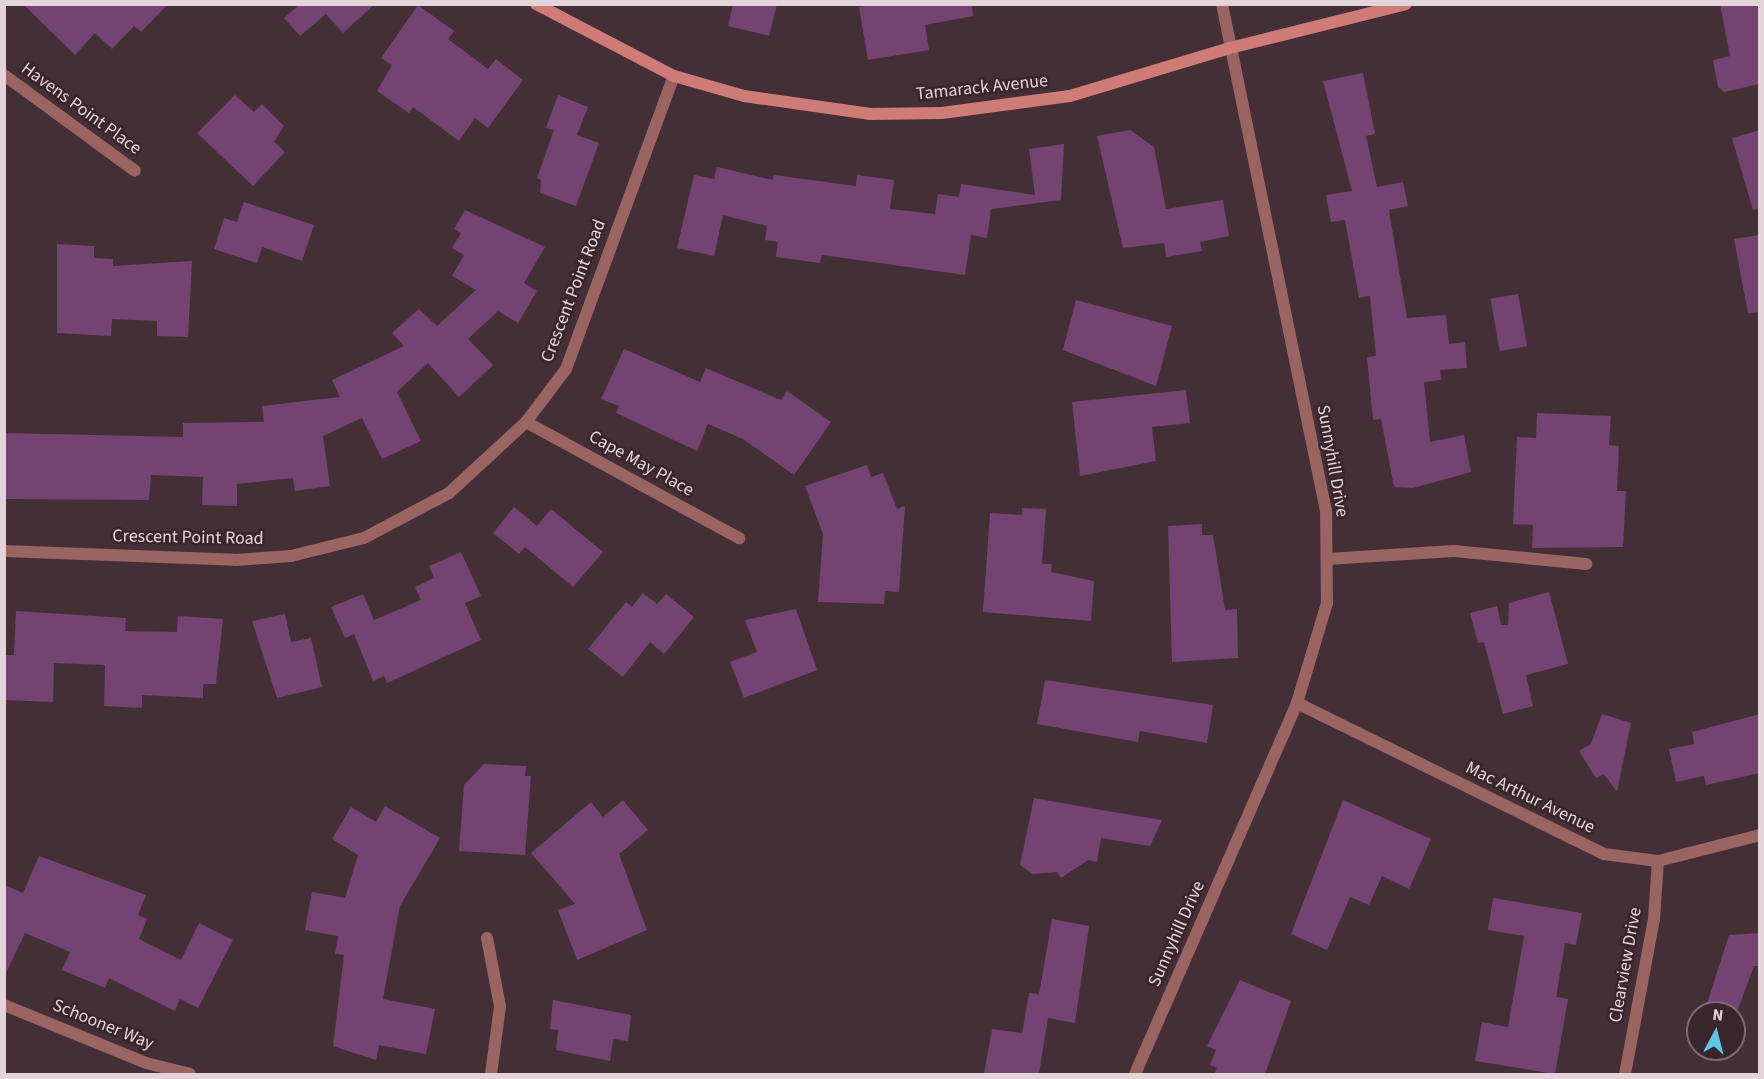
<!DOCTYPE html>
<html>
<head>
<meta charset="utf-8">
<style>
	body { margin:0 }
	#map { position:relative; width:1764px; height:1079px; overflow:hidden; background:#452f37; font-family:"Source Sans 3",sans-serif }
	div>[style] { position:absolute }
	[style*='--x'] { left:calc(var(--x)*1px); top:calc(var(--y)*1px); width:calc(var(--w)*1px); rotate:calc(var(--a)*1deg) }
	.building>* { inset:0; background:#734371; transform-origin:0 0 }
	.lane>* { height:12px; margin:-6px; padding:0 6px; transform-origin:6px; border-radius:6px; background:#996461 }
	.street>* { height:12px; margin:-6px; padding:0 6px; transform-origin:6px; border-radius:6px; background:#996461 }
	.secondary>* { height:12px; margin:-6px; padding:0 6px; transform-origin:6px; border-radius:6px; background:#cf7c78 }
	span { translate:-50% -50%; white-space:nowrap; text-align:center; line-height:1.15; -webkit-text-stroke:5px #3b252d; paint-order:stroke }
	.street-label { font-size:18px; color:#e3d4d9 }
	.frame { position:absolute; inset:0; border:6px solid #e3d4d9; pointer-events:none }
	.north { position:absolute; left:1686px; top:1001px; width:60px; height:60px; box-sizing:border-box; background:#3b252d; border:2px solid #7e6b72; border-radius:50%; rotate:7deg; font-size:16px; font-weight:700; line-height:24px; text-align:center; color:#e3d4d9 }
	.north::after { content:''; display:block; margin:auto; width:21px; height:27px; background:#5bc8e6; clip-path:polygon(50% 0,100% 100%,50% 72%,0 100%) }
</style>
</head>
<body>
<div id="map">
	<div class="building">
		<i style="clip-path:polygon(23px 4px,168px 4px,141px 32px,134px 26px,112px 49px,95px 33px,75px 55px)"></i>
		<i style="clip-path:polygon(300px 4px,375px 4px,343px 33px,326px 14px,300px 36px,284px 18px)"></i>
		<i style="clip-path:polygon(733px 4px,777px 4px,769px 36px,728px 26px)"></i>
		<i style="clip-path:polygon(874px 4px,972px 4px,973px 16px,925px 25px,929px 50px,868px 60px,859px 7px)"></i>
		<i style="clip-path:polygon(1720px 4px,1760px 4px,1760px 84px,1724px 92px,1718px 87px,1713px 60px,1730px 56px)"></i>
		<i style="clip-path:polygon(418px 5px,454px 31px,448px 39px,488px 69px,496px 59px,523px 80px,488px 128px,475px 118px,459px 141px,413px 107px,409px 113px,377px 91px,392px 65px,381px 58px)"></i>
		<i style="clip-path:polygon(1363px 73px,1375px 134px,1366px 136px,1377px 187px,1403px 182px,1408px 206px,1389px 210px,1407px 318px,1446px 315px,1449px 344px,1465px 342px,1467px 368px,1440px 370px,1441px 380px,1424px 382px,1430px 442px,1464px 435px,1471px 472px,1413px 488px,1394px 487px,1381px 419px,1373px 420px,1367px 357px,1376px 356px,1370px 296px,1359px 298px,1345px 220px,1331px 222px,1326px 195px,1352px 191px,1323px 81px)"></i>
		<i style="clip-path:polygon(235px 95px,254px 112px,262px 104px,284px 126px,274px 142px,285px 152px,253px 186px,197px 133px)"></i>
		<i style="clip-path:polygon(558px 95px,588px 107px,577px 135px,599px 143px,576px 206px,540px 193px,541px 180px,537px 178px,554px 130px,546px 128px)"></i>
		<i style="clip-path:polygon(1130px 130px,1154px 147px,1166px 209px,1223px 200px,1229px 236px,1200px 242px,1202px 251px,1166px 257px,1164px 243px,1123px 248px,1097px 136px)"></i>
		<i style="clip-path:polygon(1760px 130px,1760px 209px,1753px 210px,1732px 138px)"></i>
		<i style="clip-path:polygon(1064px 144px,1061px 200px,991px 209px,987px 238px,971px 235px,965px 275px,822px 255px,820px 263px,776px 257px,778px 242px,765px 240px,767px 226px,723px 215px,714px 256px,677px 248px,694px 175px,714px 179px,717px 167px,773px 180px,774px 175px,856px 186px,857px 175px,894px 180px,890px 209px,935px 214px,938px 194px,959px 197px,961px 184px,1035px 195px,1029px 149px)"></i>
		<i style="clip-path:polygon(244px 202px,314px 225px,302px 261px,262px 247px,257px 263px,214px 249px,224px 218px,237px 222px)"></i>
		<i style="clip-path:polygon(465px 210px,545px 247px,524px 283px,537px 291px,518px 323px,498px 311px,468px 339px,493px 365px,459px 397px,428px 363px,397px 392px,421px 441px,382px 459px,362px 418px,323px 436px,330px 486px,295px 491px,293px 478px,237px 484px,237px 506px,202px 505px,203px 477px,151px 475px,149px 500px,4px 499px,4px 433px,183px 437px,183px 423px,264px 422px,262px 406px,340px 397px,332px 380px,404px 346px,392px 333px,419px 309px,437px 326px,476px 290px,452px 276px,464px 255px,452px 248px,461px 233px,454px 229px)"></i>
		<i style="clip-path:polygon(1760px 235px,1760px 312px,1748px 313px,1734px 239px)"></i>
		<i style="clip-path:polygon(57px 244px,94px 246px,94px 258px,113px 259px,113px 266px,192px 261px,188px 337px,157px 336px,157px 321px,112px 319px,111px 336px,57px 333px)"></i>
		<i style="left:1518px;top:294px;width:53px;height:28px;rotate:80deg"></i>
		<i style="clip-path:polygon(1076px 300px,1172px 326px,1156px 386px,1063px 350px)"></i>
		<i style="clip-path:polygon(624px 349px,700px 382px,706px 368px,781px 400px,787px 391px,831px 422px,794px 475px,743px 439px,708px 424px,697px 451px,616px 413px,619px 406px,601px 399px)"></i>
		<i style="clip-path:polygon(1186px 390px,1190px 423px,1152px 427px,1156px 461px,1080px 476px,1072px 402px)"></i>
		<i style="clip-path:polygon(1537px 413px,1611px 416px,1609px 445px,1619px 446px,1617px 491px,1626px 491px,1623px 547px,1532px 548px,1533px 525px,1513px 524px,1517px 437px,1536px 438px)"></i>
		<i style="clip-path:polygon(867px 465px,871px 477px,883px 473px,897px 509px,905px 506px,899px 592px,885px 591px,884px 604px,818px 602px,823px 534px,805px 486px)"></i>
		<i style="clip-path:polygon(514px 507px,537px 526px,551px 509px,603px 552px,573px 587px,525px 547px,519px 554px,493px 533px)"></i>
		<i style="clip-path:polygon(1022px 508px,1046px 509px,1042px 564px,1052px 564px,1051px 572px,1094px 581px,1091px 621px,983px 612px,990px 513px,1022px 515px)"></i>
		<i style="clip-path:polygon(1202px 524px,1202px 535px,1213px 535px,1225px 610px,1237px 609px,1238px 658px,1172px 662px,1168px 526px)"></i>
		<i style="clip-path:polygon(461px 552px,481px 596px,465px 603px,481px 640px,387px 683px,384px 676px,373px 681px,354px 634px,345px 638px,331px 607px,363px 594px,374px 620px,421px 600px,415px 587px,434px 578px,429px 566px)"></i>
		<i style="clip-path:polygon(1549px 592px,1568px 664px,1526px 675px,1533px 706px,1503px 714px,1484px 642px,1478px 643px,1470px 613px,1497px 606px,1501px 625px,1508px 625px,1509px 603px)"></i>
		<i style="clip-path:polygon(643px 593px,657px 604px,666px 594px,694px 617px,664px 654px,650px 642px,623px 677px,588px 649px,626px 602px,632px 607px)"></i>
		<i style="clip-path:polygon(796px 609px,817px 670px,744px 698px,730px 662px,757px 652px,745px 620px)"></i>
		<i style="clip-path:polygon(16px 611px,126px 618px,125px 631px,177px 632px,178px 616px,223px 619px,216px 684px,203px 684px,203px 698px,142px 695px,142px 708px,104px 706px,105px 665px,54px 663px,53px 702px,4px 700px,4px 655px,14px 655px)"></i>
		<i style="clip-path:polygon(285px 614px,291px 642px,311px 638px,322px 687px,277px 698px,252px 621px)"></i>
		<i style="clip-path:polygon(1045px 680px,1213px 705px,1207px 743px,1140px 731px,1138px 742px,1037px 724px)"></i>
		<i style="clip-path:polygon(1602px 714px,1631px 723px,1617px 792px,1604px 774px,1596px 778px,1579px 751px,1591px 744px)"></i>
		<i style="clip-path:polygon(1760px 714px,1760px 773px,1706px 785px,1704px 776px,1676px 782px,1669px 749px,1694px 744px,1692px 732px)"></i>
		<i style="clip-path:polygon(484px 764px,526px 766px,525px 776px,531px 776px,525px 855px,459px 851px,464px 785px)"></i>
		<i style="clip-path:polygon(1034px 798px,1102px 810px,1162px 820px,1150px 846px,1101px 838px,1097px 862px,1088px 860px,1061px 878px,1057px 872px,1033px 874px,1020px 865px)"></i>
		<i style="clip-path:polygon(623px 800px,648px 830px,619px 854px,647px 930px,577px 960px,558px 910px,575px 904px,531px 853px,591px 802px,603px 817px)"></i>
		<i style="clip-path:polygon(1343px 800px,1431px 839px,1409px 889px,1382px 876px,1369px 905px,1350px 897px,1327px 950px,1291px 934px)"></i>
		<i style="clip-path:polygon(385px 806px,440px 838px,400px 906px,383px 999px,435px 1009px,426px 1054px,379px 1045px,376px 1060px,333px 1046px,344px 955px,335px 954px,338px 936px,305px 930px,312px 892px,345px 898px,358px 855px,332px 839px,351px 807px,376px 822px)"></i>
		<i style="clip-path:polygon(39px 856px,146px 895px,138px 915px,147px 919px,139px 939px,181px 960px,199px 923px,233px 940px,198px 1008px,180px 999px,175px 1011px,109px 978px,105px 988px,62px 970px,70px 952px,25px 933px,4px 977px,4px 885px,23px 893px)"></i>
		<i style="clip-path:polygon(1493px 898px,1582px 913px,1576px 945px,1565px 943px,1556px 997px,1568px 999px,1555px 1074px,1475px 1061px,1482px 1022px,1508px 1027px,1524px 936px,1488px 930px)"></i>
		<i style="clip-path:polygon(1052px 919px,1089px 926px,1075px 1023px,1048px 1018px,1039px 1074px,984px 1074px,992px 1029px,1022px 1033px,1029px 993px,1039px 994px)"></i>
		<i style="clip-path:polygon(1760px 933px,1760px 966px,1754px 966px,1734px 1020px,1734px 1013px,1704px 1013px,1729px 935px)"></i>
		<i style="clip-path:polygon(1240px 980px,1291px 1001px,1265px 1074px,1214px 1074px,1217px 1068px,1210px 1065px,1216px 1050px,1207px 1046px)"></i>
		<i style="clip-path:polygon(553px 1000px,631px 1015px,628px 1041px,613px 1039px,610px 1061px,556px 1050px,558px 1030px,550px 1029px)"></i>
	</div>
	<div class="lane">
		<i style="--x:1327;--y:559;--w:127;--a:-3.6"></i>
		<i style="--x:1454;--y:551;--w:133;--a:5.6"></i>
	</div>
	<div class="street">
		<i style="--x:4;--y:75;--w:162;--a:36.2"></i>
		<i style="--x:526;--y:422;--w:243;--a:28.6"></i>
		<i style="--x:4;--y:551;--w:231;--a:2.2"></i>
		<i style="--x:235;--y:560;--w:56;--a:-4.1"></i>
		<i style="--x:291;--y:556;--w:75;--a:-13.9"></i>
		<i style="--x:364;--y:538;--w:96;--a:-27.9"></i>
		<i style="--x:449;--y:493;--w:105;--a:-42.7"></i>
		<i style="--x:526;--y:422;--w:66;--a:-53"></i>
		<i style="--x:566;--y:369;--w:312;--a:-69.8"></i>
		<i style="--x:1297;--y:703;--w:342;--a:26.2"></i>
		<i style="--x:1604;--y:854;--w:54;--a:7.4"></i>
		<i style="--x:1658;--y:861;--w:105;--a:-14.3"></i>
		<i style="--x:487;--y:938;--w:69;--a:79.2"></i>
		<i style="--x:500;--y:1006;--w:69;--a:97.5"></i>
		<i style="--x:4;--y:1005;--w:153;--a:22.2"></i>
		<i style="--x:146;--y:1063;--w:45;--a:14"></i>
		<i style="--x:1135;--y:1074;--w:405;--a:-66.4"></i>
		<i style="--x:1297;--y:703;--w:104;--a:-73.3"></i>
		<i style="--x:1327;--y:603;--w:92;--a:-90.6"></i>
		<i style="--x:1326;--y:511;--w:518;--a:-101.59"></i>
		<i style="--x:1625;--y:1074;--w:158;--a:-79.4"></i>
		<i style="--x:1654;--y:919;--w:58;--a:-86.1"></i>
	</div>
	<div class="secondary">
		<i style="--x:536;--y:4;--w:156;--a:27.6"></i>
		<i style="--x:674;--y:76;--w:73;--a:15.9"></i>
		<i style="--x:744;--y:96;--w:128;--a:8.1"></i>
		<i style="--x:871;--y:114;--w:71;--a:-0.8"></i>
		<i style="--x:942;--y:113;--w:129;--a:-7.6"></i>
		<i style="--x:1070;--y:96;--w:167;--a:-16.7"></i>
		<i style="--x:1230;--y:48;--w:181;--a:-14"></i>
	</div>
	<div class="street-label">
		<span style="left:982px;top:88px;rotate:-6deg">Tamarack Avenue</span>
		<span style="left:81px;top:109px;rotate:36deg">Havens Point Place</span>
		<span style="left:574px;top:291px;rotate:-69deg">Crescent Point Road</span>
		<span style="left:1332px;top:461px;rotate:80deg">Sunnyhill Drive</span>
		<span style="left:641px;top:464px;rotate:29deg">Cape May Place</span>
		<span style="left:188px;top:538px;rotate:1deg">Crescent Point Road</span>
		<span style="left:1530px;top:798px;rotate:26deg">Mac Arthur Avenue</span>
		<span style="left:1177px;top:934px;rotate:-66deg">Sunnyhill Drive</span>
		<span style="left:1626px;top:965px;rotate:-80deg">Clearview Drive</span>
		<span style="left:103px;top:1025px;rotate:22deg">Schooner Way</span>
	</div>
	<div class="frame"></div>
	<div class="north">N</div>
</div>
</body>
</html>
